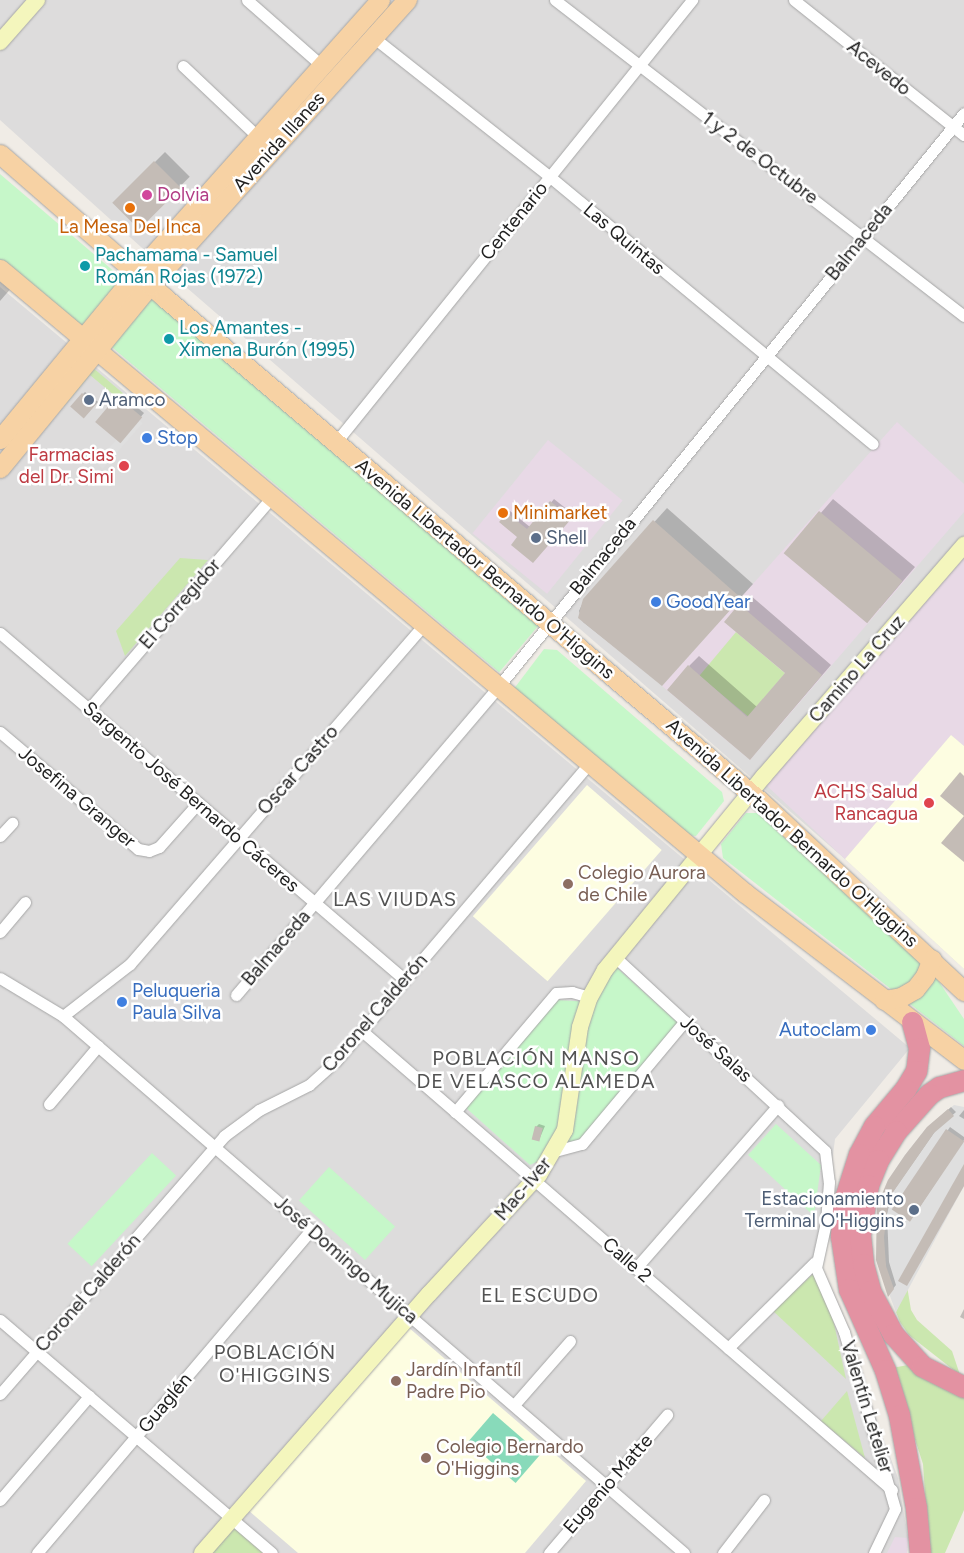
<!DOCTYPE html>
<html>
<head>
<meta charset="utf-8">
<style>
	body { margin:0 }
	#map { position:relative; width:964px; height:1553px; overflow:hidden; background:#f0ece6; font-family:Figtree,sans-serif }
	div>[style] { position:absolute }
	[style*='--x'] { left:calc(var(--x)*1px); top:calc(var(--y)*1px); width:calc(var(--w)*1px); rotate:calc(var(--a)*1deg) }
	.residential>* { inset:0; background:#dddcdc }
	.industrial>* { inset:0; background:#e8d9e6; transform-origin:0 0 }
	.education>* { inset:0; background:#fdfde1; transform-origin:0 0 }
	.grass>* { inset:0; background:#cbe7af; transform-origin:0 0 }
	.park>* { inset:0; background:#c6f7c9; transform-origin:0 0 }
	.pitch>* { inset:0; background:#88daba; transform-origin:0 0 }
	.parking>* { inset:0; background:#dfdfdf; transform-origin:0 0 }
	.shadow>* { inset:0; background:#0003; transform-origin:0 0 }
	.building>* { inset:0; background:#c4bcb6; transform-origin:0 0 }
	.roads { filter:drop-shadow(0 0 1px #a6a6a6) drop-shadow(0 0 1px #a6a6a6) }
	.street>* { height:11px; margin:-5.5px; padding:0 5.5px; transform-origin:5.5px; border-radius:5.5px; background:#fff }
	.secondary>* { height:16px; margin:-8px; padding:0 8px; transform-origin:8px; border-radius:8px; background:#f4f6bd }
	.primary>* { height:19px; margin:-9.5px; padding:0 9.5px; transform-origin:9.5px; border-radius:9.5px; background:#f7d2a4 }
	.highway>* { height:21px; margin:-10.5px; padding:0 10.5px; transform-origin:10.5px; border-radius:10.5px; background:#e392a2 }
	.dots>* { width:14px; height:14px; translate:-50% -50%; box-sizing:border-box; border:2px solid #fff; border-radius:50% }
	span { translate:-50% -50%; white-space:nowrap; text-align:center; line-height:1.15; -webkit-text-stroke:5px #fff; paint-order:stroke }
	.street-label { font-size:19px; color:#1f1f1f }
	.hotel-label { font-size:19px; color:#b23c85 }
	.left { translate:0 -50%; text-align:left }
	.food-label { font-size:19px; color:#c56008 }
	.culture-label { font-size:19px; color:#0d838f }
	.service-label { font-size:19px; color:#4e5e75 }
	.right { translate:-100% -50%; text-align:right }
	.shop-label { font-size:19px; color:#366cbe }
	.health-label { font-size:19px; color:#be3a42 }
	.education-label { font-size:19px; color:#785e54 }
	.neighbourhood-label { font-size:20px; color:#525252; letter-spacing:1px }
</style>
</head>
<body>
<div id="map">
	<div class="residential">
		<i style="clip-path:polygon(0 0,964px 0,964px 969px,845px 859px,171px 274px,0 120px)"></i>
		<i style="clip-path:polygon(0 287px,910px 1048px,835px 1139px,819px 1263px,898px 1478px,908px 1538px,907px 1553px,0 1553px)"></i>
	</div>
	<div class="industrial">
		<i style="clip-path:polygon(897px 422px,964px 484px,964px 512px,750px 760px,662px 686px)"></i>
		<i style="left:548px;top:440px;width:96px;height:120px;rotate:39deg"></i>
		<i style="clip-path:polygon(964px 555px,964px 746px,951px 735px,845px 859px,765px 784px)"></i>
		<i style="clip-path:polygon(895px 1537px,908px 1538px,907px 1553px,887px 1553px)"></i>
	</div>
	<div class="education">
		<i style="clip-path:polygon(951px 735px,964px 746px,964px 969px,845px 859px)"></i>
		<i style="left:587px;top:785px;width:99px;height:174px;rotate:41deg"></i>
		<i style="clip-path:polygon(408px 1327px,586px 1481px,525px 1553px,298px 1553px,248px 1510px)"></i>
	</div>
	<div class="grass">
		<i style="clip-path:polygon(92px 367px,131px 400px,127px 406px,90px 375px,65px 405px,59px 407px)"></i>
		<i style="clip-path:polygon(180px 558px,208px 560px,125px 656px,116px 631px)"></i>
		<i style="left:736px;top:632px;width:64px;height:57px;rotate:40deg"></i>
		<i style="clip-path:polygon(813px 1274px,833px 1319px,846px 1379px,773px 1311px)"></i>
		<i style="clip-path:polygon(907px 1286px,911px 1310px,917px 1320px,952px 1351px,960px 1375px,909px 1335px,900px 1322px,896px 1312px)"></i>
		<i style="clip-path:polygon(908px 1365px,921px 1377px,964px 1397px,964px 1510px,945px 1553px,929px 1553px,923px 1464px,892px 1368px)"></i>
		<i style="clip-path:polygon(847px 1391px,865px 1458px,821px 1421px)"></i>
		<i style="clip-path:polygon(232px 1526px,263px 1553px,209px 1553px)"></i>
	</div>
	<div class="park">
		<i style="clip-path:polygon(0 174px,123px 279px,82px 331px,0 261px)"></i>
		<i style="left:153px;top:293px;width:509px;height:68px;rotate:40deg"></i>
		<i style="clip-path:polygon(544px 649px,557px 650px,722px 792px,724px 801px,696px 836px,686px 835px,513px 690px)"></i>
		<i style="clip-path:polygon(746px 813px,757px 813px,933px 973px,964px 1019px,964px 1046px,723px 858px,721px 844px)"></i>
		<i style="clip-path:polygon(616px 967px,678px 1023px,579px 1141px,530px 1165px,465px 1107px,557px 1000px,593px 1002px)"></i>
		<i style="clip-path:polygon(776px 1124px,821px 1165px,814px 1216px,748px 1155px)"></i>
		<i style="left:152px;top:1153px;width:33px;height:124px;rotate:43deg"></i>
		<i style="left:329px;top:1167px;width:89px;height:45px;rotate:42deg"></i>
	</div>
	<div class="pitch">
		<i style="left:493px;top:1413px;width:63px;height:38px;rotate:41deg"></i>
	</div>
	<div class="parking">
		<i style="left:136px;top:417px;width:9px;height:61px;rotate:41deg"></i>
		<i style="clip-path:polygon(954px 1105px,964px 1107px,964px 1186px,896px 1312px,876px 1260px,877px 1206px,888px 1180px,905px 1155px,927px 1127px)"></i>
	</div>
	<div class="shadow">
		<i style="left:165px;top:152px;width:35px;height:71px;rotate:45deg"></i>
		<i style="clip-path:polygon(0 275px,13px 286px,0 301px)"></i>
		<i style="clip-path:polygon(85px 392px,98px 402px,84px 417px,83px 394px)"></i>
		<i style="clip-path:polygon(121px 394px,144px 413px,123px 438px,97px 421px)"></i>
		<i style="clip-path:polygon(554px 499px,573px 514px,536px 558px,519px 537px,507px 514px,510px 511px,530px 527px)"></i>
		<i style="clip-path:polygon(833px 499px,915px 567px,880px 608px,786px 553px)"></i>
		<i style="clip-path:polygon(667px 508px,753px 584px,662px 684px,583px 622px,579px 611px,584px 600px)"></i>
		<i style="clip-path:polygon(750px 595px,831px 665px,750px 759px,689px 666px,699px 656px,757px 707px,786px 673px,726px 622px)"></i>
		<i style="clip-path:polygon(951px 1107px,956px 1112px,936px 1130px,892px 1193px,887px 1214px,889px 1262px,896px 1285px,889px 1294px,878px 1206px,932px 1124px)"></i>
		<i style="clip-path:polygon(964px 1110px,964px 1119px,959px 1116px)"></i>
		<i style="clip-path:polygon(539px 1124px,545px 1126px,539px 1140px,536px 1127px)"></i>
		<i style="clip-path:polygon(950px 1127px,964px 1137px,964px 1140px,913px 1217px,894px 1209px)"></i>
		<i style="clip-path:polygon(964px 1309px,964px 1319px,960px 1317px)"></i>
	</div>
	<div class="building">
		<i style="left:154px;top:161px;width:38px;height:59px;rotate:45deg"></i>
		<i style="left:82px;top:393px;width:18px;height:18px;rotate:41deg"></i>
		<i style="left:117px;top:396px;width:33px;height:34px;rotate:40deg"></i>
		<i style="clip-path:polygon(550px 501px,572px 518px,533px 563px,511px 545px,517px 537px,499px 522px,507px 513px,527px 529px)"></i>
		<i style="left:819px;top:511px;width:109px;height:55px;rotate:40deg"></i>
		<i style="clip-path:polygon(653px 520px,741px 598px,662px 686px,578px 618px,583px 599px)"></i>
		<i style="clip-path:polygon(739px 604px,822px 675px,750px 760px,667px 690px,688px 665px,747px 717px,785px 673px,724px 622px)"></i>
		<i style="clip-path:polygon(960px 772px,964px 776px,964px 816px,940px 796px)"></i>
		<i style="clip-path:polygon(964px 816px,964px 862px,941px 843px)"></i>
		<i style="clip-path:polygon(948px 1109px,954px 1116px,934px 1133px,889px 1198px,884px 1237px,886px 1266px,894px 1289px,888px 1297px,876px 1260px,877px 1206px,888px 1180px,905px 1155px,927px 1127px)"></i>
		<i style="left:535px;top:1126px;width:8px;height:14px;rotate:14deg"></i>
		<i style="left:946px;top:1129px;width:22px;height:97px;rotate:34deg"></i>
		<i style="clip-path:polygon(964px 1164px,964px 1186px,907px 1286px,898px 1281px)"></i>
	</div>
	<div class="roads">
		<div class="street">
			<i style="--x:247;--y:0;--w:98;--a:41.3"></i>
			<i style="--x:555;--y:0;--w:517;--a:37.69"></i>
			<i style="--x:794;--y:0;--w:217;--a:38.5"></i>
			<i style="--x:373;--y:37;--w:224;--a:38.3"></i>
			<i style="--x:549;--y:176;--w:420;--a:39.6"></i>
			<i style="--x:183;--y:66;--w:103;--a:43.4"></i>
			<i style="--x:336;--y:442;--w:568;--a:-51.15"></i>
			<i style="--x:0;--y:633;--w:533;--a:40.59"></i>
			<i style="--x:89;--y:709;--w:279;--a:-49.2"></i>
			<i style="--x:0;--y:732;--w:181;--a:40.3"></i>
			<i style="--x:138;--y:849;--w:11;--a:10"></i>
			<i style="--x:149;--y:851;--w:11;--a:-22"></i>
			<i style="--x:159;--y:847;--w:59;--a:-48.4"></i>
			<i style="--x:0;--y:836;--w:18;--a:-47"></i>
			<i style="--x:0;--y:932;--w:39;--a:-50"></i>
			<i style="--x:615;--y:957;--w:286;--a:42.7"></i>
			<i style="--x:825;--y:1151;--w:31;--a:83"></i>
			<i style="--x:829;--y:1182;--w:40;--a:94.3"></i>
			<i style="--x:826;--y:1222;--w:47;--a:102.3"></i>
			<i style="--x:816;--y:1268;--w:70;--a:66.4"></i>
			<i style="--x:844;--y:1332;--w:184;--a:73.9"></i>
			<i style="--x:895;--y:1509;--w:49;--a:115.5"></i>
			<i style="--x:0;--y:978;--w:74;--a:31.1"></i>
			<i style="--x:63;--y:1016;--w:821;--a:40.85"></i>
			<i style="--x:236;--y:995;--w:404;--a:-49.6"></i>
			<i style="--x:498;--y:687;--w:739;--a:-50.93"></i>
			<i style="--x:63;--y:1016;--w:85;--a:-37.8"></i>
			<i style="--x:130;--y:964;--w:449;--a:-49.1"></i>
			<i style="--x:362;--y:1031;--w:701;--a:40.89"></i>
			<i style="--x:49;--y:1104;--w:76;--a:-49.8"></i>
			<i style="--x:455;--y:1112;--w:156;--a:-49.7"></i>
			<i style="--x:556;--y:993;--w:16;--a:-4"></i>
			<i style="--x:572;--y:992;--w:19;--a:16"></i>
			<i style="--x:555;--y:1151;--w:28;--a:-15"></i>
			<i style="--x:582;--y:1144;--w:160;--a:-50.1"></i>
			<i style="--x:636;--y:1268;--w:216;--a:-48.9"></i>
			<i style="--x:0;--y:1320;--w:358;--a:40.6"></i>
			<i style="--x:728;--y:1348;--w:122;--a:-44.7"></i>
			<i style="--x:0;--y:1394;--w:342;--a:-49"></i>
			<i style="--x:224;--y:1136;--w:44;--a:-36.6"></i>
			<i style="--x:259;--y:1110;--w:56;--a:-26.6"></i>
			<i style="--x:309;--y:1085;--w:36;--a:-42"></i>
			<i style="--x:336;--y:1061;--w:392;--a:-49.6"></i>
			<i style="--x:514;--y:1405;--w:85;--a:-48.8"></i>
			<i style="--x:0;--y:1500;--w:137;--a:-49.4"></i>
			<i style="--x:37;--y:1553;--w:424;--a:-49.7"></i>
			<i style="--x:549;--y:1553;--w:182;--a:-49.5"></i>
			<i style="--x:723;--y:1553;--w:67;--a:-52.3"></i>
		</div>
		<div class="secondary">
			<i style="--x:0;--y:42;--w:56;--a:-48.6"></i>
			<i style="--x:202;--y:1553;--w:344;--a:-48.8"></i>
			<i style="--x:429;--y:1294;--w:162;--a:-47.3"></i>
			<i style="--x:539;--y:1175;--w:52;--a:-60"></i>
			<i style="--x:565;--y:1130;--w:104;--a:-81.7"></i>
			<i style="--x:580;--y:1027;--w:32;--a:-72"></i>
			<i style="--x:590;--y:997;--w:31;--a:-61"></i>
			<i style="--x:605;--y:970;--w:251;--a:-50.7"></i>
			<i style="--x:764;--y:776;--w:306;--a:-49.1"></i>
		</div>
		<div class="primary">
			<i style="--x:0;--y:154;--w:219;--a:41.1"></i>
			<i style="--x:165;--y:298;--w:779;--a:40.21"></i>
			<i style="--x:760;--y:801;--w:279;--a:43"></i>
			<i style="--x:0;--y:269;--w:972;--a:39.95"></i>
			<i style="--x:745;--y:893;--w:275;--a:37.3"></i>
			<i style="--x:0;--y:439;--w:215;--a:-50.5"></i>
			<i style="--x:137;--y:273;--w:365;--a:-48.3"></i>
			<i style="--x:0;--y:468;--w:237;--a:-50.7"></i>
			<i style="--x:150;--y:285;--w:384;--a:-48"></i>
			<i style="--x:884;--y:1000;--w:17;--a:-10"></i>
			<i style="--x:901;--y:997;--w:16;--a:-30"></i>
			<i style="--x:915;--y:989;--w:16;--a:-52"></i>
			<i style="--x:925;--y:976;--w:18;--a:-68"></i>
		</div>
		<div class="highway">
			<i style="--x:912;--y:1022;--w:27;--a:75"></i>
			<i style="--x:919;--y:1048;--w:23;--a:97"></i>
			<i style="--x:916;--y:1071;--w:21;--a:121"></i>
			<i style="--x:905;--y:1089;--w:48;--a:130"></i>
			<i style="--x:874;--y:1126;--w:32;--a:118"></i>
			<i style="--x:859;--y:1154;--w:49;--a:107.7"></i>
			<i style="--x:844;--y:1201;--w:35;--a:95"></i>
			<i style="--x:841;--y:1236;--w:54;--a:81.4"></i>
			<i style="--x:849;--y:1289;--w:89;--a:66"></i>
			<i style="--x:885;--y:1370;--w:47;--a:72.7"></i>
			<i style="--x:899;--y:1415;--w:95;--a:79.6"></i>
			<i style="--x:916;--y:1508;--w:45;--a:84.9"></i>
			<i style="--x:964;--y:1080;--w:26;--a:164"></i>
			<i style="--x:939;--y:1087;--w:12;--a:145"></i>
			<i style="--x:929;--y:1094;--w:50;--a:131.7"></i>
			<i style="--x:896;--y:1131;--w:34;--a:122"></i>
			<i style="--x:878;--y:1160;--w:27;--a:112"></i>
			<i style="--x:868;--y:1185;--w:51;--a:99.1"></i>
			<i style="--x:860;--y:1235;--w:29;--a:84"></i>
			<i style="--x:863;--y:1264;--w:28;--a:75"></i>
			<i style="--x:870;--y:1291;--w:49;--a:61.9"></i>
			<i style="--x:893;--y:1334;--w:43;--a:47.8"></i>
			<i style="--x:922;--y:1366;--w:47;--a:26.6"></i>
		</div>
	</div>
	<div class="dots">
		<i style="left:147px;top:195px;background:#d1479c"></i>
		<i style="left:130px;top:208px;background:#e8710a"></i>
		<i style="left:85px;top:266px;background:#0f9aa8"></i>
		<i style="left:169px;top:339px;background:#0f9aa8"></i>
		<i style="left:89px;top:400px;background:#5c6f8a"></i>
		<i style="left:147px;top:438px;background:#3f7fe0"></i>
		<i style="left:124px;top:466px;background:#e0444e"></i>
		<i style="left:503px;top:513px;background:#e8710a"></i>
		<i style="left:536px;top:538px;background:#5c6f8a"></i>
		<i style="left:656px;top:602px;background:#3f7fe0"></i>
		<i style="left:929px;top:803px;background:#e0444e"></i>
		<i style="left:568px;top:884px;background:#8d6e63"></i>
		<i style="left:122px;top:1002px;background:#3f7fe0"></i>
		<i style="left:871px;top:1030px;background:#3f7fe0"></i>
		<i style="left:914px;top:1210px;background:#5c6f8a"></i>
		<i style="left:396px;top:1381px;background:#8d6e63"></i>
		<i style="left:426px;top:1458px;background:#8d6e63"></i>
	</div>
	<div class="street-label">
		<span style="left:879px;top:68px;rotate:39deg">Acevedo</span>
		<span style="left:279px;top:142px;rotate:-48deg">Avenida Illanes</span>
		<span style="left:760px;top:158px;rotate:37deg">1 y 2 de Octubre</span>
		<span style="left:514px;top:221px;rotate:-51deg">Centenario</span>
		<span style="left:624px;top:239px;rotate:40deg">Las Quintas</span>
		<span style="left:859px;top:242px;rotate:-51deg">Balmaceda</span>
		<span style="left:603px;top:556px;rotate:-51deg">Balmaceda</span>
		<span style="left:485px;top:569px;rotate:40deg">Avenida Libertador Bernardo O'Higgins</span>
		<span style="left:180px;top:604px;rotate:-49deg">El Corregidor</span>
		<span style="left:857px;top:669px;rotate:-49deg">Camino La Cruz</span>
		<span style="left:298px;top:770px;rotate:-49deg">Oscar Castro</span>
		<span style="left:77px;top:797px;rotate:40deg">Josefina Granger</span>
		<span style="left:191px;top:797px;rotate:41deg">Sargento José Bernardo Cáceres</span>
		<span style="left:792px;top:833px;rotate:42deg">Avenida Libertador Bernardo O'Higgins</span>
		<span style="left:276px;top:948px;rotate:-49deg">Balmaceda</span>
		<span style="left:375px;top:1013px;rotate:-49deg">Coronel Calderón</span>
		<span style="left:716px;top:1049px;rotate:42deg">José Salas</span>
		<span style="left:523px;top:1189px;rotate:-50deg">Mac-Iver</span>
		<span style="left:346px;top:1260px;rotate:41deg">José Domingo Mujica</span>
		<span style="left:627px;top:1260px;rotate:41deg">Calle 2</span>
		<span style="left:88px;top:1293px;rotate:-49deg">Coronel Calderón</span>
		<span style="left:165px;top:1403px;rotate:-50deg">Guaglén</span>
		<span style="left:867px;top:1407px;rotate:73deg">Valentín Letelier</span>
		<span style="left:608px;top:1484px;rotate:-49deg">Eugenio Matte</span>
	</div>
	<div class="hotel-label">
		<span class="left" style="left:157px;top:195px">Dolvia</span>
	</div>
	<div class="food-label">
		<span style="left:130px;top:227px">La Mesa Del Inca</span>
		<span class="left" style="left:513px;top:513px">Minimarket</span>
	</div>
	<div class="culture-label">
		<span class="left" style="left:95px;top:266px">Pachamama - Samuel<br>Román Rojas (1972)</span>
		<span class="left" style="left:179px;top:339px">Los Amantes -<br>Ximena Burón (1995)</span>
	</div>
	<div class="service-label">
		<span class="left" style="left:99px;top:400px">Aramco</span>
		<span class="left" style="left:546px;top:538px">Shell</span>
		<span class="right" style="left:904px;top:1210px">Estacionamiento<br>Terminal O'Higgins</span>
	</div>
	<div class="shop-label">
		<span class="left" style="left:157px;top:438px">Stop</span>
		<span class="left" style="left:666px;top:602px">GoodYear</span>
		<span class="left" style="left:132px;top:1002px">Peluqueria<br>Paula Silva</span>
		<span class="right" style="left:861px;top:1030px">Autoclam</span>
	</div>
	<div class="health-label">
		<span class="right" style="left:114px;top:466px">Farmacias<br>del Dr. Simi</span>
		<span class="right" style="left:918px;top:803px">ACHS Salud<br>Rancagua</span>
	</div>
	<div class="education-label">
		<span class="left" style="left:578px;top:884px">Colegio Aurora<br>de Chile</span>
		<span class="left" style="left:406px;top:1381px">Jardín Infantíl<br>Padre Pio</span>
		<span class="left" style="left:436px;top:1458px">Colegio Bernardo<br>O'Higgins</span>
	</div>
	<div class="neighbourhood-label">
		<span style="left:395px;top:899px">LAS VIUDAS</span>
		<span style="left:536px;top:1070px">POBLACIÓN MANSO<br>DE VELASCO ALAMEDA</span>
		<span style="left:540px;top:1295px">EL ESCUDO</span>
		<span style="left:275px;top:1364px">POBLACIÓN<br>O'HIGGINS</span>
	</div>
</div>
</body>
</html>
